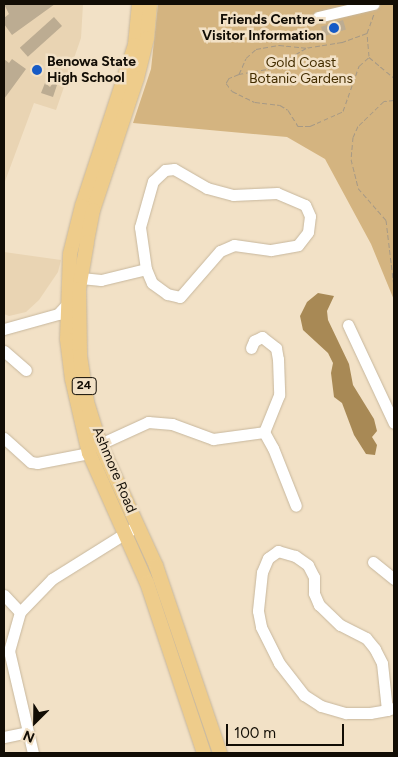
<!DOCTYPE html>
<html>
<head>
<meta charset="utf-8">
<style>
	body { margin:0 }
	#map { position:relative; width:398px; height:757px; overflow:hidden; background:#f2e1c6; font-family:Figtree,sans-serif }
	div>[style] { position:absolute }
	[style*='--x'] { left:calc(var(--x)*1px); top:calc(var(--y)*1px); width:calc(var(--w)*1px); rotate:calc(var(--a)*1deg) }
	.built>* { inset:0; background:#e9d4b3 }
	.green>* { inset:0; background:#d4b480 }
	.water>* { inset:0; background:#a88955 }
	.building>* { inset:0; background:#bcac92; transform-origin:0 0 }
	.path>* { height:1px; margin-top:-0.5px; transform-origin:0; background:repeating-linear-gradient(90deg,#a69985 0 5px,transparent 0 7.5px) }
	.roads { filter:drop-shadow(0 0 1px #c7b79d) drop-shadow(0 0 1px #c7b79d) }
	.minor>* { height:11px; margin:-5.5px; padding:0 5.5px; transform-origin:5.5px; border-radius:5.5px; background:#fff }
	.major>* { height:14px; margin:-7px; padding:0 7px; transform-origin:7px; border-radius:7px; background:#eecc8b }
	.dots>* { width:14px; height:14px; translate:-50% -50%; box-sizing:border-box; border:2px solid #f2e1c6; border-radius:50% }
	span { translate:-50% -50%; white-space:nowrap; text-align:center; line-height:1.15; -webkit-text-stroke:5px #f2e1c6; paint-order:stroke }
	.shield-label span { padding:1px 4px; background:#f2e1c6; border:1px solid; border-radius:4px; -webkit-text-stroke-width:0 }
	.shield-label { font-size:12px; color:#120d05; font-weight:700 }
	.poi-label { font-size:14px; color:#120d05; font-weight:700 }
	.right { translate:-100% -50%; text-align:right }
	.left { translate:0 -50%; text-align:left }
	.park-label { font-size:14px; color:#432d00 }
	.street-label { font-size:14px; color:#120d05 }
	.frame { position:absolute; inset:0; border:5px solid #120d05; pointer-events:none }
	.north { position:absolute; left:10px; top:697px; width:50px; height:50px; -webkit-text-stroke:4px #f2e1c6; paint-order:stroke; rotate:203deg; font-size:14px; font-weight:700; line-height:20px; text-align:center; color:#120d05 }
	.north::after { content:''; display:block; margin:auto; width:18px; height:22px; background:#120d05; clip-path:polygon(50% 0,100% 100%,50% 72%,0 100%) }
	.scale { position:absolute; left:226px; top:724px; width:118px; height:22px; box-sizing:border-box; border:2px solid #120d05; border-top:0; padding-left:6px; font-size:15px; line-height:18px; white-space:nowrap; color:#120d05; -webkit-text-stroke:4px #f2e1c6; paint-order:stroke }
</style>
</head>
<body>
<div id="map">
	<div class="built">
		<i style="clip-path:polygon(4px 4px,83px 4px,81px 38px,56px 110px,34px 103px,4px 184px)"></i>
		<i style="clip-path:polygon(4px 252px,61px 260px,58px 272px,39px 300px,26px 312px,9px 316px,4px 314px)"></i>
	</div>
	<div class="green">
		<i style="clip-path:polygon(158px 4px,394px 4px,394px 300px,371px 244px,325px 159px,287px 137px,133px 123px,151px 69px)"></i>
	</div>
	<div class="water">
		<i style="clip-path:polygon(318px 293px,334px 296px,327px 311px,328px 320px,349px 364px,353px 385px,374px 419px,377px 431px,372px 437px,377px 445px,375px 455px,366px 454px,354px 435px,342px 403px,334px 397px,331px 373px,333px 363px,328px 353px,303px 330px,300px 316px,307px 302px)"></i>
	</div>
	<div class="building">
		<i style="clip-path:polygon(4px 4px,55px 4px,12px 35px,4px 24px,4px 18px,9px 14px)"></i>
		<i style="left:54px;top:17px;width:12px;height:46px;rotate:48deg"></i>
		<i style="left:343px;top:20px;width:10px;height:23px;rotate:73deg"></i>
		<i style="clip-path:polygon(4px 59px,9px 63px,12px 59px,26px 69px,4px 99px)"></i>
		<i style="clip-path:polygon(49px 72px,60px 76px,53px 97px,41px 93px,45px 83px,50px 87px,53px 83px,47px 77px)"></i>
	</div>
	<div class="path">
		<i style="--x:367;--y:33;--w:27;--a:160"></i>
		<i style="--x:342;--y:42;--w:36;--a:171"></i>
		<i style="--x:306;--y:48;--w:39;--a:149"></i>
		<i style="--x:273;--y:68;--w:35;--a:170"></i>
		<i style="--x:239;--y:74;--w:11;--a:158"></i>
		<i style="--x:229;--y:78;--w:6;--a:121"></i>
		<i style="--x:226;--y:83;--w:10;--a:53"></i>
		<i style="--x:232;--y:91;--w:25;--a:26"></i>
		<i style="--x:255;--y:102;--w:25;--a:7"></i>
		<i style="--x:280;--y:105;--w:9;--a:32"></i>
		<i style="--x:288;--y:110;--w:19;--a:58"></i>
		<i style="--x:298;--y:126;--w:12;--a:0"></i>
		<i style="--x:310;--y:126;--w:36;--a:-24"></i>
		<i style="--x:343;--y:111;--w:48;--a:-70.4"></i>
		<i style="--x:359;--y:66;--w:13;--a:-42"></i>
		<i style="--x:369;--y:57;--w:33;--a:40"></i>
		<i style="--x:369;--y:56;--w:23;--a:-95"></i>
		<i style="--x:367;--y:33;--w:20;--a:-70"></i>
		<i style="--x:239;--y:74;--w:17;--a:-66"></i>
		<i style="--x:246;--y:58;--w:13;--a:-42"></i>
		<i style="--x:256;--y:49;--w:23;--a:-10"></i>
		<i style="--x:279;--y:45;--w:27;--a:6"></i>
		<i style="--x:394;--y:100;--w:10;--a:174"></i>
		<i style="--x:384;--y:101;--w:36;--a:136"></i>
		<i style="--x:358;--y:126;--w:12;--a:114"></i>
		<i style="--x:353;--y:137;--w:22;--a:95"></i>
		<i style="--x:351;--y:159;--w:30;--a:76"></i>
		<i style="--x:358;--y:188;--w:43;--a:48.8"></i>
		<i style="--x:386;--y:220;--w:67;--a:83.2"></i>
	</div>
	<div class="roads">
		<div class="minor">
			<i style="--x:318;--y:17;--w:57;--a:-13.3"></i>
			<i style="--x:81;--y:278;--w:20;--a:6"></i>
			<i style="--x:101;--y:280;--w:46;--a:-13.7"></i>
			<i style="--x:146;--y:269;--w:15;--a:67"></i>
			<i style="--x:152;--y:283;--w:19;--a:36"></i>
			<i style="--x:167;--y:294;--w:13;--a:13"></i>
			<i style="--x:180;--y:297;--w:61;--a:-49"></i>
			<i style="--x:220;--y:251;--w:15;--a:-23"></i>
			<i style="--x:234;--y:245;--w:37;--a:8"></i>
			<i style="--x:271;--y:250;--w:27;--a:-10"></i>
			<i style="--x:298;--y:245;--w:16;--a:-52"></i>
			<i style="--x:308;--y:232;--w:16;--a:-83"></i>
			<i style="--x:310;--y:216;--w:12;--a:-114"></i>
			<i style="--x:305;--y:205;--w:30;--a:-157"></i>
			<i style="--x:277;--y:193;--w:44;--a:177.4"></i>
			<i style="--x:233;--y:195;--w:27;--a:-165"></i>
			<i style="--x:207;--y:188;--w:38;--a:-150"></i>
			<i style="--x:174;--y:169;--w:9;--a:174"></i>
			<i style="--x:165;--y:170;--w:16;--a:137"></i>
			<i style="--x:153;--y:181;--w:48;--a:105.8"></i>
			<i style="--x:140;--y:227;--w:42;--a:81.9"></i>
			<i style="--x:348;--y:325;--w:108;--a:64.9"></i>
			<i style="--x:4;--y:329;--w:56;--a:-15.5"></i>
			<i style="--x:58;--y:314;--w:13;--a:-48"></i>
			<i style="--x:251;--y:348;--w:8;--a:-67"></i>
			<i style="--x:254;--y:341;--w:9;--a:-27"></i>
			<i style="--x:262;--y:337;--w:18;--a:38"></i>
			<i style="--x:276;--y:348;--w:11;--a:80"></i>
			<i style="--x:278;--y:359;--w:36;--a:88"></i>
			<i style="--x:279;--y:395;--w:40;--a:112"></i>
			<i style="--x:4;--y:351;--w:29;--a:41"></i>
			<i style="--x:264;--y:432;--w:18;--a:61"></i>
			<i style="--x:273;--y:448;--w:62;--a:68.4"></i>
			<i style="--x:4;--y:438;--w:36;--a:42"></i>
			<i style="--x:31;--y:462;--w:6;--a:9"></i>
			<i style="--x:37;--y:463;--w:53;--a:-10.9"></i>
			<i style="--x:100;--y:444;--w:53;--a:-24.6"></i>
			<i style="--x:148;--y:422;--w:24;--a:5"></i>
			<i style="--x:172;--y:424;--w:44;--a:20.1"></i>
			<i style="--x:213;--y:439;--w:51;--a:-7.8"></i>
			<i style="--x:373;--y:562;--w:27;--a:39"></i>
			<i style="--x:4;--y:595;--w:23;--a:47"></i>
			<i style="--x:387;--y:710;--w:47;--a:-96.1"></i>
			<i style="--x:382;--y:663;--w:16;--a:-117"></i>
			<i style="--x:375;--y:649;--w:14;--a:-129"></i>
			<i style="--x:366;--y:638;--w:29;--a:-153"></i>
			<i style="--x:340;--y:625;--w:29;--a:-136"></i>
			<i style="--x:319;--y:605;--w:13;--a:-113"></i>
			<i style="--x:314;--y:593;--w:16;--a:-90"></i>
			<i style="--x:314;--y:577;--w:13;--a:-117"></i>
			<i style="--x:308;--y:565;--w:16;--a:-145"></i>
			<i style="--x:295;--y:556;--w:18;--a:-164"></i>
			<i style="--x:278;--y:551;--w:12;--a:145"></i>
			<i style="--x:268;--y:558;--w:15;--a:113"></i>
			<i style="--x:262;--y:572;--w:39;--a:96"></i>
			<i style="--x:258;--y:611;--w:16;--a:79"></i>
			<i style="--x:261;--y:627;--w:40;--a:63.4"></i>
			<i style="--x:279;--y:663;--w:41;--a:52"></i>
			<i style="--x:304;--y:695;--w:20;--a:33"></i>
			<i style="--x:321;--y:706;--w:26;--a:16"></i>
			<i style="--x:346;--y:713;--w:24;--a:0"></i>
			<i style="--x:370;--y:713;--w:17;--a:-10"></i>
			<i style="--x:387;--y:710;--w:7;--a:-16"></i>
			<i style="--x:4;--y:737;--w:24;--a:-12"></i>
			<i style="--x:33;--y:753;--w:105;--a:-103.2"></i>
			<i style="--x:9;--y:651;--w:41;--a:-74.2"></i>
			<i style="--x:20;--y:612;--w:46;--a:-45.9"></i>
			<i style="--x:52;--y:579;--w:94;--a:-32"></i>
		</div>
		<div class="major">
			<i style="--x:139;--y:4;--w:41;--a:95.6"></i>
			<i style="--x:135;--y:45;--w:169;--a:108.2"></i>
			<i style="--x:82;--y:206;--w:49;--a:104"></i>
			<i style="--x:70;--y:254;--w:85;--a:92"></i>
			<i style="--x:67;--y:339;--w:40;--a:82.9"></i>
			<i style="--x:72;--y:379;--w:76;--a:77.1"></i>
			<i style="--x:89;--y:453;--w:142;--a:66"></i>
			<i style="--x:147;--y:583;--w:179;--a:71.5"></i>
			<i style="--x:150;--y:4;--w:34;--a:95"></i>
			<i style="--x:147;--y:38;--w:41;--a:104"></i>
			<i style="--x:137;--y:78;--w:139;--a:108.4"></i>
			<i style="--x:93;--y:210;--w:33;--a:101"></i>
			<i style="--x:87;--y:242;--w:48;--a:99.7"></i>
			<i style="--x:79;--y:289;--w:67;--a:89.1"></i>
			<i style="--x:80;--y:356;--w:47;--a:81.3"></i>
			<i style="--x:87;--y:402;--w:44;--a:72.8"></i>
			<i style="--x:100;--y:444;--w:134;--a:65.3"></i>
			<i style="--x:156;--y:566;--w:198;--a:71.1"></i>
		</div>
	</div>
	<div class="dots">
		<i style="left:334px;top:28px;background:#165ac5"></i>
		<i style="left:37px;top:70px;background:#165ac5"></i>
	</div>
	<div class="shield-label">
		<span style="left:84px;top:386px">24</span>
	</div>
	<div class="poi-label">
		<span class="right" style="left:324px;top:28px">Friends Centre -<br>Visitor Information</span>
		<span class="left" style="left:47px;top:70px">Benowa State<br>High School</span>
	</div>
	<div class="park-label">
		<span style="left:301px;top:71px">Gold Coast<br>Botanic Gardens</span>
	</div>
	<div class="street-label">
		<span style="left:114px;top:470px;rotate:67deg">Ashmore Road</span>
	</div>
	<div class="frame"></div>
	<div class="north">N</div>
	<div class="scale">100 m</div>
</div>
</body>
</html>
